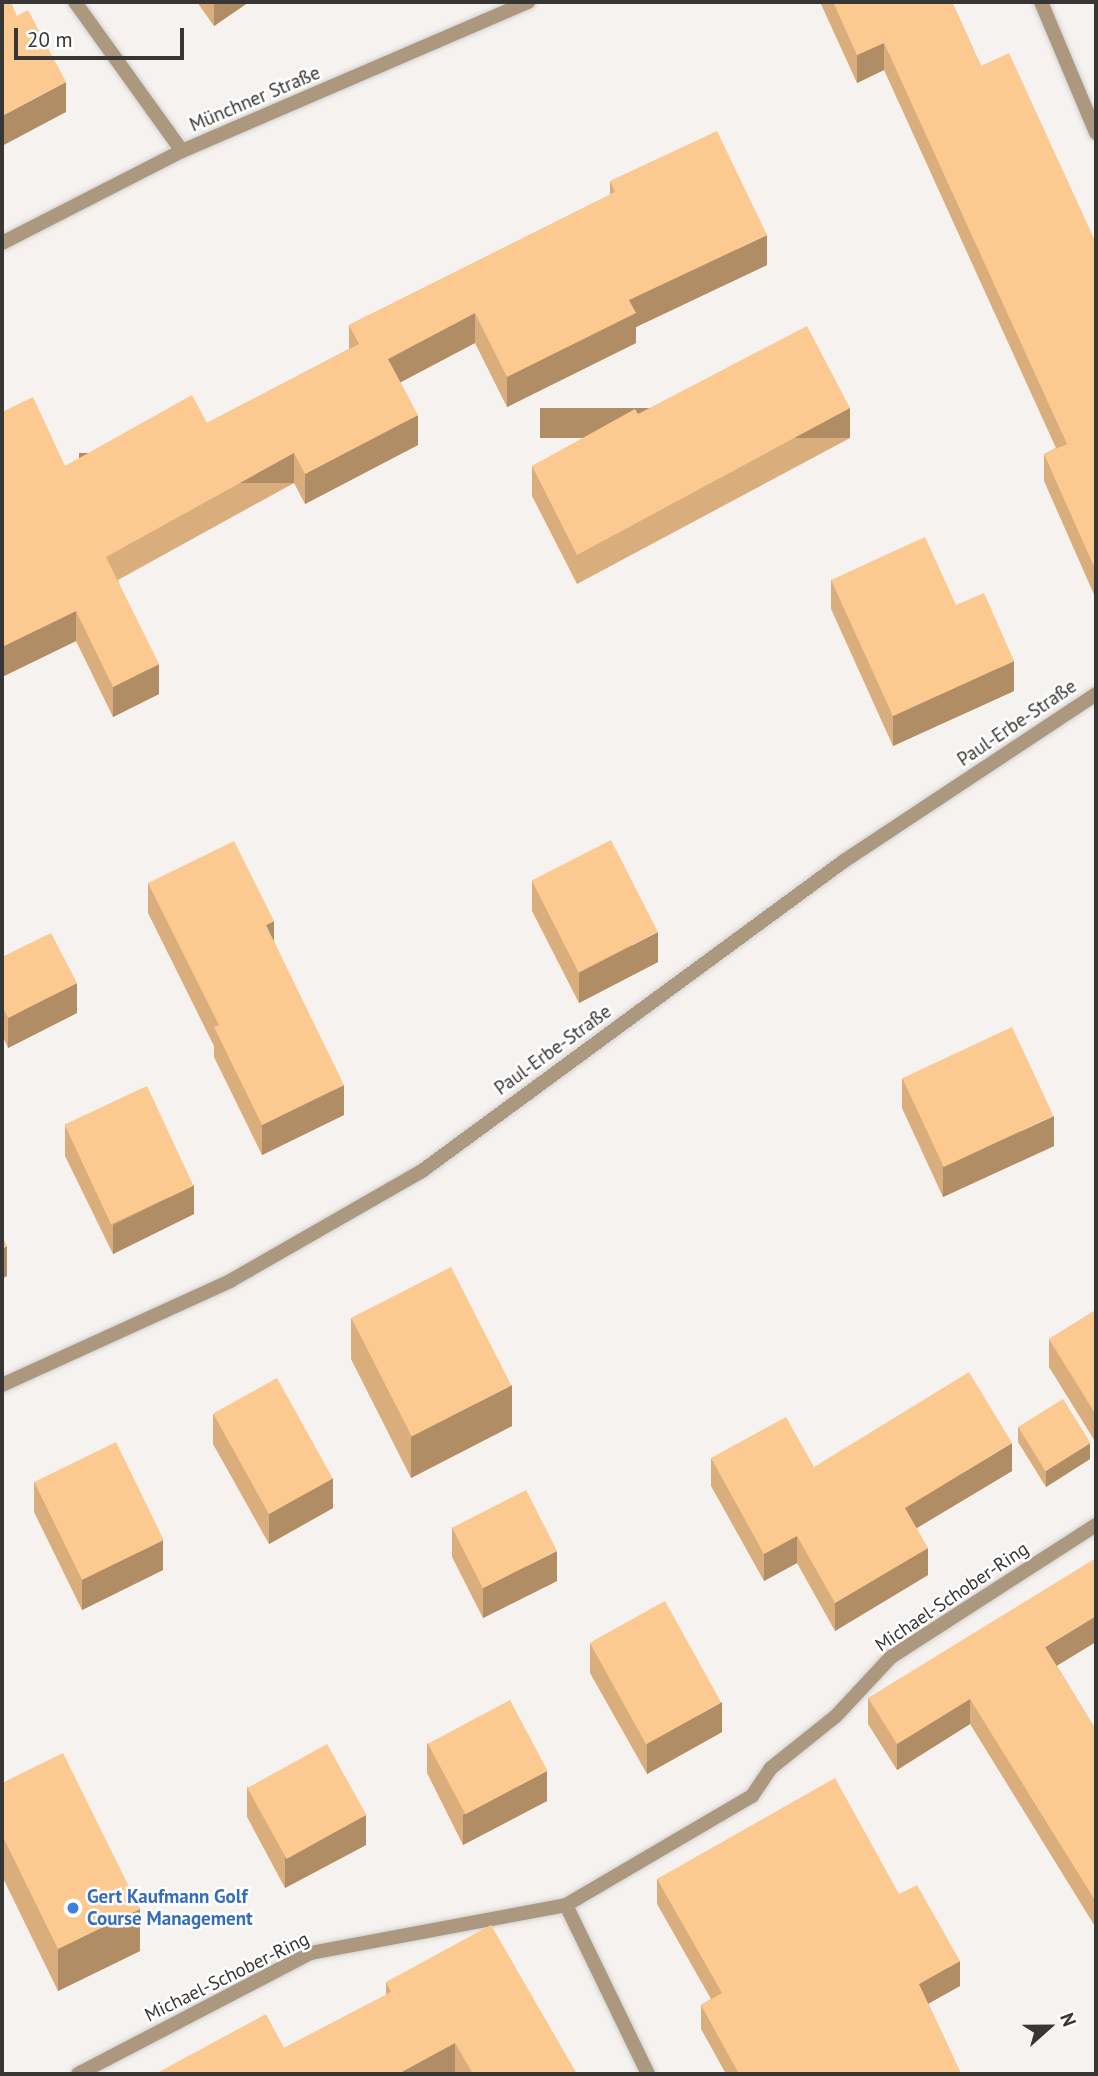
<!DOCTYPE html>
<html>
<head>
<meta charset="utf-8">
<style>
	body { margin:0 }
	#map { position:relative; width:1098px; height:2076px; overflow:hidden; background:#f5f2f0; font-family:"PT Sans",sans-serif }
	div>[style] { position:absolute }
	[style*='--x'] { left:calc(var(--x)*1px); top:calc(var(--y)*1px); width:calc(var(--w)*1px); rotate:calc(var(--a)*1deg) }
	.roads { filter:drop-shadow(0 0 2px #d3d0ce) drop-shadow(0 0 2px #d3d0ce) }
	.street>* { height:14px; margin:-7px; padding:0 7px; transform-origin:7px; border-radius:7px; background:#ac987f }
	.wall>* { inset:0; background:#d9ad7c }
	.shaded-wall>* { inset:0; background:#b08d65; transform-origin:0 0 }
	.building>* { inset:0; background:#fcc990; transform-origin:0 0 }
	.dots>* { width:19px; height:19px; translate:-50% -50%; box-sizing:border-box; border:4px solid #fff; border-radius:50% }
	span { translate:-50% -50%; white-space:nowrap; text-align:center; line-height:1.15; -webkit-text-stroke:5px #fff; paint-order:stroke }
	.street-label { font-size:19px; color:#373635 }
	.shop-label { font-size:19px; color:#366cbe; font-weight:700 }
	.left { translate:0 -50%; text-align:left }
	.frame { position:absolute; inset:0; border:4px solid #373635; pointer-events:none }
	.north { position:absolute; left:1014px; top:1992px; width:70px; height:70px; -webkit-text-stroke:5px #fff; paint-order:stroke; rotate:69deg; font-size:19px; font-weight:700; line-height:28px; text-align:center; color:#373635 }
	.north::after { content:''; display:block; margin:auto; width:24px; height:32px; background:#373635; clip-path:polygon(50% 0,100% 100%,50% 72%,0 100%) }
	.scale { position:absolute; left:14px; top:28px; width:170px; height:32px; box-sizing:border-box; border:4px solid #373635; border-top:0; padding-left:9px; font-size:21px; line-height:24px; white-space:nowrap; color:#373635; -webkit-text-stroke:5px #fff; paint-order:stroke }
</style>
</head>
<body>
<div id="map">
	<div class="roads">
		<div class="street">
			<i style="--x:75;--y:2;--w:183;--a:54.3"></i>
			<i style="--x:1041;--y:2;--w:142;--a:67.2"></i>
			<i style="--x:2;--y:243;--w:202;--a:-27.1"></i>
			<i style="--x:182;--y:151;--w:377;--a:-23.3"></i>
			<i style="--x:2;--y:1385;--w:251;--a:-24.5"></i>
			<i style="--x:230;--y:1281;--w:221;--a:-29.8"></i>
			<i style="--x:422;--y:1171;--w:524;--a:-36.3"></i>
			<i style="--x:844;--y:861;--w:302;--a:-33.5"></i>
			<i style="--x:566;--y:1905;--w:188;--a:64.1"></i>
			<i style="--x:78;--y:2074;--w:262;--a:-27.5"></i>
			<i style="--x:310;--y:1953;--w:260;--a:-10.6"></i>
			<i style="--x:566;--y:1905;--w:216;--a:-30.4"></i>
			<i style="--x:752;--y:1796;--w:34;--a:-56"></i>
			<i style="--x:771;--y:1768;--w:83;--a:-38.7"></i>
			<i style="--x:836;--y:1716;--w:81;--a:-47"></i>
			<i style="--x:891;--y:1657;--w:244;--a:-32.8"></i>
		</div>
	</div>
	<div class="wall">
		<i style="clip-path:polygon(197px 2px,249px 2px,214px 26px)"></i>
		<i style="clip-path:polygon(820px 2px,952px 2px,981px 66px,1096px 243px,1096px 599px,1044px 481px,1044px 454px,1056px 448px,884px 70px,857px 83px)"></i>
		<i style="clip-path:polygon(610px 181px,767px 265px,636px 327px,636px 343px,507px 407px,475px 343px,400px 382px,418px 445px,305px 504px,294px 483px,118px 580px,159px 694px,113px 717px,76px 641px,2px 677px,2px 412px,65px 466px,207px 423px,349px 349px,349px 325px,610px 195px)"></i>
		<i style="clip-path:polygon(638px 414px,850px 438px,577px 584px,532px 496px,532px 466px)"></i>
		<i style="clip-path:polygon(831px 580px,956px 605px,1014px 691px,893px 746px,831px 609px)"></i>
		<i style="clip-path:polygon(532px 881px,658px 962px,579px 1003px,532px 911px)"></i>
		<i style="clip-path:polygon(148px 883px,274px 941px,344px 1115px,262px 1155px,214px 1057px,214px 1046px,148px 913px)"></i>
		<i style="clip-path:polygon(2px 957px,77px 1013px,8px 1048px,2px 1035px)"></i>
		<i style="clip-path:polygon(902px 1078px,1054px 1146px,943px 1197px,902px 1108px)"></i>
		<i style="clip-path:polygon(65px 1126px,194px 1214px,113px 1254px,65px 1156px)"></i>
		<i style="clip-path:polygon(1096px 1310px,1096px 1443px,1049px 1367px,1049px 1339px)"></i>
		<i style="clip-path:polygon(351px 1318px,512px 1426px,411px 1478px,351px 1359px)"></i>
		<i style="clip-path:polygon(213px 1414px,333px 1508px,269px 1544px,213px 1444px)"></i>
		<i style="clip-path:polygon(1018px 1427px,1090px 1459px,1046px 1487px,1018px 1442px)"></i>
		<i style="clip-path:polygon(711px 1458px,814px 1467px,1012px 1471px,917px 1528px,928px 1575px,835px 1631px,797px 1563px,764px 1581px,711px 1486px)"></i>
		<i style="clip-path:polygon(34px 1482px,163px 1570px,82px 1610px,34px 1512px)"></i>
		<i style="clip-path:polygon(452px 1527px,557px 1581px,483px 1618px,452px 1557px)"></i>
		<i style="clip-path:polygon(590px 1643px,722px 1732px,647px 1774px,590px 1673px)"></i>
		<i style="clip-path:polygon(1057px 1666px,1096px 1730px,1096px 1928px,970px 1724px,897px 1770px,868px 1724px,868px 1698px)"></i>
		<i style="clip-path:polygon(427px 1743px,547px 1801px,463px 1845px,427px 1773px)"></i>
		<i style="clip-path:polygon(2px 1783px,140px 1951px,58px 1991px,2px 1876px)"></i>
		<i style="clip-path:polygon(247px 1787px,366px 1845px,285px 1888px,247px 1817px)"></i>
		<i style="clip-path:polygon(657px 1879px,899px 1894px,960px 1986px,928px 2003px,961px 2074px,726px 2074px,701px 2029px,701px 2005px,711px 1999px,657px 1904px)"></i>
		<i style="clip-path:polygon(386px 1982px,577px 2074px,157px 2074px,157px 2073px,284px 2048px,386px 1995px)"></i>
	</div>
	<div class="shaded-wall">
		<i style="clip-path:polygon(214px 2px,249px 2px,214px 26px)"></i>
		<i style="clip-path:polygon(884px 43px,884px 70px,857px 83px,857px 55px)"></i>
		<i style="clip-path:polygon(66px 82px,66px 112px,2px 146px,2px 116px)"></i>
		<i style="clip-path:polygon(767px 235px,767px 265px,636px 327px,636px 343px,507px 407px,507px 377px,629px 300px)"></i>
		<i style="clip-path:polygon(475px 313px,475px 343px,388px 389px,388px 359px)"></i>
		<i style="left:850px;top:408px;width:30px;height:310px;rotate:90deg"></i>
		<i style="clip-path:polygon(418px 415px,418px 445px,305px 504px,305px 474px)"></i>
		<i style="left:294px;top:453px;width:30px;height:215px;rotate:90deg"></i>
		<i style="clip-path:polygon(76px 611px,76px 641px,2px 677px,2px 647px)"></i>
		<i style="clip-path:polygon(1014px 661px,1014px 691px,893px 746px,893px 716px)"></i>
		<i style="clip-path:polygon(159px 664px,159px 694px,113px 717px,113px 687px)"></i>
		<i style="clip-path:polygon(274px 921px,274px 950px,266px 925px)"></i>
		<i style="clip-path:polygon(658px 932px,658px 962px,579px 1003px,579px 973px)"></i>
		<i style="clip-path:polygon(77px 983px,77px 1013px,8px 1048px,8px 1018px)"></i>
		<i style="clip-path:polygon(344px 1085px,344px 1115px,262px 1155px,262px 1125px)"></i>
		<i style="clip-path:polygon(1054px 1116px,1054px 1146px,943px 1197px,943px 1167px)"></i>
		<i style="clip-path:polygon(194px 1185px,194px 1214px,113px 1254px,113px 1225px)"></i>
		<i style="clip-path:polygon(7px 1246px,7px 1276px,2px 1279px,2px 1249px)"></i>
		<i style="clip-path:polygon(512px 1385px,512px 1426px,411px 1478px,411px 1437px)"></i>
		<i style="clip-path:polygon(1012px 1443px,1012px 1471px,905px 1535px,905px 1508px)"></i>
		<i style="clip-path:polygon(1090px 1443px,1090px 1459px,1046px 1487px,1046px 1471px)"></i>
		<i style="clip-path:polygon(333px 1478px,333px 1508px,269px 1544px,269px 1514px)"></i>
		<i style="clip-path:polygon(797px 1536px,797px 1563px,764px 1581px,764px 1554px)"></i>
		<i style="clip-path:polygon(163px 1540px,163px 1570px,82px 1610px,82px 1580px)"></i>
		<i style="clip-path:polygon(928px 1548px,928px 1575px,835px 1631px,835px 1603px)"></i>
		<i style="clip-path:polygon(557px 1551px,557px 1581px,483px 1618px,483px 1588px)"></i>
		<i style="clip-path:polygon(1096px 1616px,1096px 1642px,1045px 1673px,1045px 1647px)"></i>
		<i style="clip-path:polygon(970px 1699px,970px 1724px,897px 1770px,897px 1744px)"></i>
		<i style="clip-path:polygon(722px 1702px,722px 1732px,647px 1774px,647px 1744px)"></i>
		<i style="clip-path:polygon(547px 1771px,547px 1801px,463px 1845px,463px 1815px)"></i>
		<i style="clip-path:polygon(366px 1815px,366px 1845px,285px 1888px,285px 1858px)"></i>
		<i style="clip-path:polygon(140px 1909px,140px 1951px,58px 1991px,58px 1949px)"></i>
		<i style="clip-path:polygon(960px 1961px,960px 1986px,919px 2009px,919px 1984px)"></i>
		<i style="clip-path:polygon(455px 2043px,455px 2074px,398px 2074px)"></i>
	</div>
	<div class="building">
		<i style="clip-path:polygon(2px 2px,11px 2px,17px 16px,28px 10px,66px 82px,2px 116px)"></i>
		<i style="clip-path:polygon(833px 2px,952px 2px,981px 66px,1009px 53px,1096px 243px,1096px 571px,1044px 454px,1067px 444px,884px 43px,857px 55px)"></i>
		<i style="clip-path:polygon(717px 131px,767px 235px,629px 300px,636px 313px,507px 377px,475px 313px,388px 359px,418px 415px,305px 474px,294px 453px,106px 557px,159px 664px,113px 687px,76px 611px,2px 647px,2px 412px,33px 397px,65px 466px,192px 395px,207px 423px,359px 344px,349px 325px,615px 192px,610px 181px)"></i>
		<i style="clip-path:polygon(807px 326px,850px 408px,577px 555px,532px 466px,635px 409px,638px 414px)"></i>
		<i style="clip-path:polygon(925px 537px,956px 605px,984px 593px,1014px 661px,893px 716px,831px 580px)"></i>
		<i style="left:611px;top:840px;width:103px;height:89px;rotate:63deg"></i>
		<i style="clip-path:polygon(234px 841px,274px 921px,266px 925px,344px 1085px,262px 1125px,214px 1027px,219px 1025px,148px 883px)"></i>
		<i style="clip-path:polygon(51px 933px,77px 983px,8px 1018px,2px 1005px,2px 957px)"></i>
		<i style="left:1012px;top:1027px;width:98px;height:121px;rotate:65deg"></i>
		<i style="left:147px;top:1086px;width:110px;height:91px;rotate:65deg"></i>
		<i style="clip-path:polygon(2px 1235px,7px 1246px,2px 1249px)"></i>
		<i style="left:451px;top:1267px;width:133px;height:112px;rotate:63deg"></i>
		<i style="clip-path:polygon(1096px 1310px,1096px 1415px,1049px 1339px)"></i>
		<i style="clip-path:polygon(969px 1372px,1012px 1443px,905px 1508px,928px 1548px,835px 1603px,797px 1536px,764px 1554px,711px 1458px,786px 1417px,814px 1467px)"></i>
		<i style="left:277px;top:1378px;width:115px;height:73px;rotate:61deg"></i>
		<i style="left:1063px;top:1399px;width:52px;height:53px;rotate:58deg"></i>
		<i style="left:116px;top:1442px;width:109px;height:91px;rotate:64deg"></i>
		<i style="left:526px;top:1490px;width:68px;height:83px;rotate:63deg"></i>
		<i style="clip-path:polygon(1096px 1558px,1096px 1616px,1045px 1647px,1096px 1730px,1096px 1902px,970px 1699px,897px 1744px,868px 1698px)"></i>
		<i style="left:665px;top:1601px;width:116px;height:86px;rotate:61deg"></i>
		<i style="left:510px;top:1700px;width:80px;height:93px;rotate:62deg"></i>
		<i style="left:327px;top:1744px;width:81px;height:91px;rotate:61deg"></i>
		<i style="clip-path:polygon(63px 1753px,140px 1909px,58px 1949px,2px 1835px,2px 1783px)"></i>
		<i style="clip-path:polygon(835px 1778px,899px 1894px,917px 1885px,960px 1961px,919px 1984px,961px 2074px,739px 2074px,701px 2005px,722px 1993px,657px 1879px)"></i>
		<i style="clip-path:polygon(491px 1925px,577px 2074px,473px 2074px,455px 2043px,398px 2074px,158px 2074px,157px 2073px,266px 2014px,284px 2048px,391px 1992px,386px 1982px)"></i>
	</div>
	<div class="dots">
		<i style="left:73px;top:1908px;background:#3f7fe0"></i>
	</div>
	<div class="street-label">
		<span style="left:255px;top:99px;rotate:-23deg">Münchner Straße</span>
		<span style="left:1017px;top:723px;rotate:-34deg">Paul-Erbe-Straße</span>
		<span style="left:553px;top:1050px;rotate:-36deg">Paul-Erbe-Straße</span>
		<span style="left:952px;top:1597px;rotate:-34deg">Michael-Schober-Ring</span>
		<span style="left:227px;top:1977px;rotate:-26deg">Michael-Schober-Ring</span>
	</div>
	<div class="shop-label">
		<span class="left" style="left:87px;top:1908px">Gert Kaufmann Golf<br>Course Management</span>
	</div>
	<div class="frame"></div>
	<div class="north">N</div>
	<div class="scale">20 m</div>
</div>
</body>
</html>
